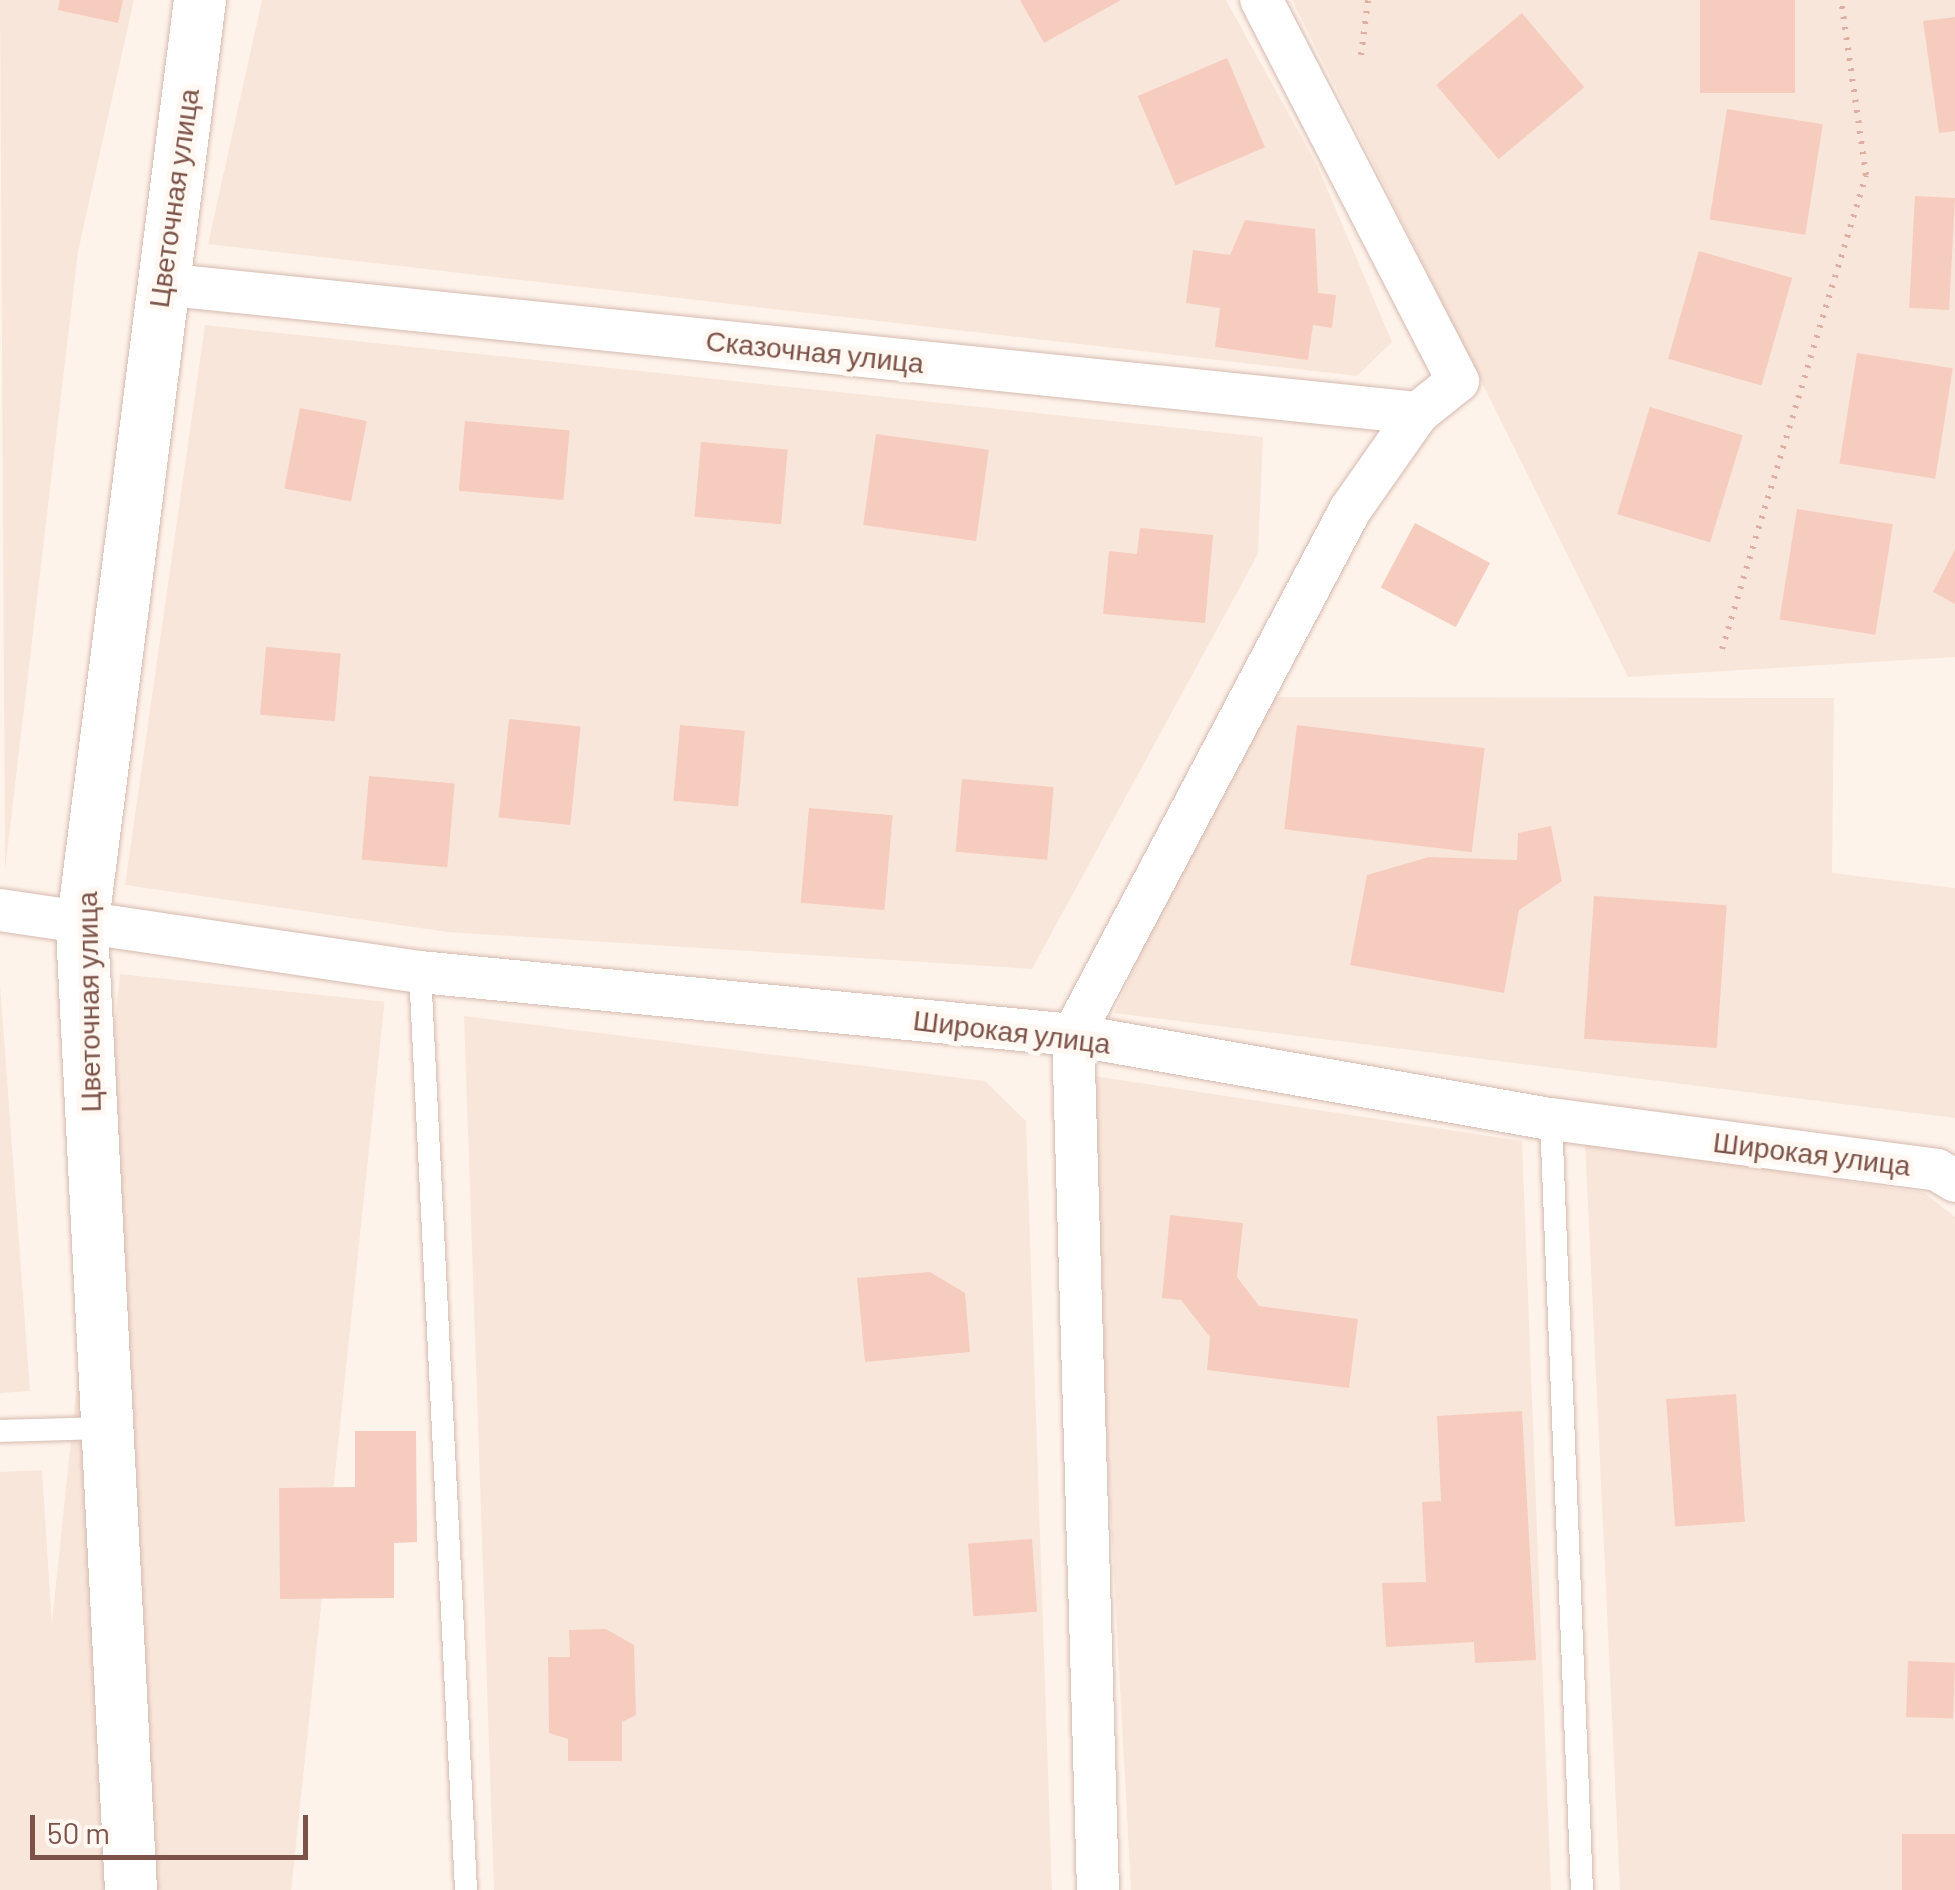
<!DOCTYPE html>
<html>
<head>
<meta charset="utf-8">
<style>
	body { margin:0 }
	#map { position:relative; width:1955px; height:1890px; overflow:hidden; background:#fef3ea; font-family:Barlow,sans-serif }
	div>[style] { position:absolute }
	[style*='--x'] { left:calc(var(--x)*1px); top:calc(var(--y)*1px); width:calc(var(--w)*1px); rotate:calc(var(--a)*1deg) }
	.residential>* { inset:0; background:#f9e6da; transform-origin:0 0 }
	.building>* { inset:0; background:#f6ccbf; transform-origin:0 0 }
	.path>* { height:6px; margin-top:-3px; transform-origin:0; background:repeating-linear-gradient(90deg,#ddaea1 0 2.5px,transparent 0 10.5px) }
	.roads { filter:drop-shadow(0 0 2px #d5bab0) drop-shadow(0 0 2px #d5bab0) }
	.service>* { height:22px; margin:-11px; padding:0 11px; transform-origin:11px; border-radius:11px; background:#fff }
	.minor>* { height:42px; margin:-21px; padding:0 21px; transform-origin:21px; border-radius:21px; background:#fff }
	.tertiary>* { height:52px; margin:-26px; padding:0 26px; transform-origin:26px; border-radius:26px; background:#fff }
	span { translate:-50% -50%; white-space:nowrap; text-align:center; line-height:1.15; -webkit-text-stroke:10px #fff8f2; paint-order:stroke }
	.street-label { font-size:28px; color:#7d5349 }
	.scale { position:absolute; left:30px; top:1815px; width:278px; height:45px; box-sizing:border-box; border:5px solid #7d5349; border-top:0; padding-left:12px; font-size:30px; line-height:35px; white-space:nowrap; color:#7d5349; -webkit-text-stroke:8px #fff8f2; paint-order:stroke }
</style>
</head>
<body>
<div id="map">
	<div class="residential">
		<i style="clip-path:polygon(0 0,134px 0,78px 252px,5px 870px)"></i>
		<i style="clip-path:polygon(262px 0,1226px 0,1317px 165px,1392px 342px,1357px 376px,208px 244px)"></i>
		<i style="clip-path:polygon(1292px 0,1955px 0,1955px 657px,1628px 677px)"></i>
		<i style="clip-path:polygon(205px 325px,1263px 437px,1258px 554px,1032px 969px,447px 932px,125px 885px)"></i>
		<i style="clip-path:polygon(1255px 697px,1834px 698px,1832px 873px,1955px 888px,1955px 1118px,1114px 1013px)"></i>
		<i style="left:120px;top:974px;width:266px;height:917px;rotate:6deg"></i>
		<i style="clip-path:polygon(0 984px,30px 1391px,0 1393px)"></i>
		<i style="clip-path:polygon(464px 1016px,985px 1081px,1026px 1121px,1052px 1890px,494px 1890px)"></i>
		<i style="clip-path:polygon(1087px 1075px,1522px 1141px,1551px 1890px,1131px 1890px)"></i>
		<i style="clip-path:polygon(1585px 1142px,1925px 1193px,1955px 1217px,1955px 1890px,1620px 1890px)"></i>
		<i style="clip-path:polygon(42px 1470px,69px 1890px,0 1890px,0 1472px)"></i>
	</div>
	<div class="building">
		<i style="clip-path:polygon(60px 0,123px 0,118px 23px,58px 10px)"></i>
		<i style="clip-path:polygon(1020px 0,1121px 0,1044px 43px)"></i>
		<i style="left:1700px;top:0;width:95px;height:93px"></i>
		<i style="left:1522px;top:13px;width:97px;height:112px;rotate:50deg"></i>
		<i style="clip-path:polygon(1955px 17px,1955px 131px,1939px 133px,1923px 21px)"></i>
		<i style="left:1227px;top:58px;width:97px;height:97px;rotate:67deg"></i>
		<i style="left:1727px;top:109px;width:97px;height:112px;rotate:9deg"></i>
		<i style="left:1915px;top:196px;width:40px;height:112px;rotate:3deg"></i>
		<i style="clip-path:polygon(1245px 220px,1315px 229px,1318px 293px,1336px 295px,1332px 328px,1313px 325px,1308px 360px,1215px 347px,1220px 308px,1186px 303px,1193px 250px,1230px 255px)"></i>
		<i style="left:1699px;top:251px;width:97px;height:112px;rotate:16deg"></i>
		<i style="left:1857px;top:353px;width:97px;height:112px;rotate:9deg"></i>
		<i style="left:1650px;top:407px;width:97px;height:112px;rotate:17deg"></i>
		<i style="left:300px;top:408px;width:68px;height:82px;rotate:11deg"></i>
		<i style="left:465px;top:421px;width:105px;height:70px;rotate:5deg"></i>
		<i style="left:876px;top:434px;width:114px;height:92px;rotate:8deg"></i>
		<i style="left:701px;top:442px;width:87px;height:75px;rotate:5deg"></i>
		<i style="left:1797px;top:509px;width:97px;height:112px;rotate:9deg"></i>
		<i style="left:1415px;top:523px;width:85px;height:73px;rotate:28deg"></i>
		<i style="clip-path:polygon(1140px 528px,1213px 535px,1205px 623px,1103px 614px,1109px 551px,1137px 554px)"></i>
		<i style="clip-path:polygon(1955px 549px,1955px 604px,1933px 592px)"></i>
		<i style="left:266px;top:647px;width:75px;height:68px;rotate:5deg"></i>
		<i style="left:509px;top:719px;width:72px;height:99px;rotate:6deg"></i>
		<i style="left:680px;top:725px;width:65px;height:76px;rotate:5deg"></i>
		<i style="left:1297px;top:725px;width:189px;height:105px;rotate:7deg"></i>
		<i style="left:369px;top:776px;width:86px;height:84px;rotate:5deg"></i>
		<i style="left:962px;top:779px;width:92px;height:73px;rotate:5deg"></i>
		<i style="left:809px;top:808px;width:84px;height:95px;rotate:5deg"></i>
		<i style="clip-path:polygon(1551px 826px,1562px 881px,1519px 910px,1504px 993px,1350px 965px,1367px 875px,1429px 857px,1517px 860px,1518px 833px)"></i>
		<i style="left:1594px;top:896px;width:133px;height:143px;rotate:4deg"></i>
		<i style="clip-path:polygon(1170px 1215px,1243px 1223px,1237px 1277px,1259px 1306px,1358px 1319px,1349px 1388px,1207px 1370px,1210px 1337px,1181px 1300px,1162px 1298px)"></i>
		<i style="clip-path:polygon(930px 1272px,965px 1293px,970px 1352px,865px 1362px,857px 1278px)"></i>
		<i style="left:1736px;top:1394px;width:128px;height:70px;rotate:86deg"></i>
		<i style="clip-path:polygon(1522px 1411px,1536px 1660px,1475px 1663px,1474px 1642px,1386px 1647px,1382px 1583px,1426px 1582px,1422px 1502px,1441px 1501px,1437px 1416px)"></i>
		<i style="clip-path:polygon(355px 1431px,416px 1431px,417px 1542px,394px 1543px,394px 1598px,280px 1599px,279px 1488px,355px 1487px)"></i>
		<i style="left:1032px;top:1539px;width:73px;height:64px;rotate:86deg"></i>
		<i style="clip-path:polygon(606px 1629px,634px 1645px,636px 1715px,622px 1722px,622px 1761px,568px 1761px,568px 1739px,549px 1733px,548px 1657px,570px 1657px,569px 1630px)"></i>
		<i style="left:1908px;top:1661px;width:47px;height:56px;rotate:2deg"></i>
		<i style="left:1955px;top:1834px;width:56px;height:53px;rotate:90deg"></i>
	</div>
	<div class="path">
		<i style="--x:1361;--y:55;--w:55;--a:-82.7"></i>
		<i style="--x:1722;--y:649;--w:495;--a:-73.1"></i>
		<i style="--x:1866;--y:175;--w:177;--a:-98.1"></i>
	</div>
	<div class="roads">
		<div class="service">
			<i style="--x:420;--y:972;--w:919;--a:87.13"></i>
			<i style="--x:1551;--y:1119;--w:772;--a:87.7"></i>
			<i style="--x:0;--y:1431;--w:102;--a:-1.7"></i>
		</div>
		<div class="minor">
			<i style="--x:161;--y:284;--w:1264;--a:5.86"></i>
			<i style="--x:1418;--y:413;--w:51;--a:-38.7"></i>
			<i style="--x:1458;--y:381;--w:429;--a:-117.3"></i>
			<i style="--x:0;--y:910;--w:425;--a:8.4"></i>
			<i style="--x:420;--y:972;--w:656;--a:5.51"></i>
			<i style="--x:1073;--y:1035;--w:485;--a:10"></i>
			<i style="--x:1551;--y:1119;--w:389;--a:7.5"></i>
			<i style="--x:1937;--y:1170;--w:21;--a:31"></i>
			<i style="--x:1098;--y:1890;--w:855;--a:-91.67"></i>
			<i style="--x:1073;--y:1035;--w:594;--a:-62.18"></i>
			<i style="--x:1350;--y:510;--w:118;--a:-55"></i>
		</div>
		<div class="tertiary">
			<i style="--x:131;--y:1890;--w:962;--a:-92.92"></i>
			<i style="--x:82;--y:929;--w:936;--a:-82.76"></i>
		</div>
	</div>
	<div class="street-label">
		<span style="left:173px;top:198px;rotate:-82deg">Цветочная улица</span>
		<span style="left:815px;top:351px;rotate:6deg">Сказочная улица</span>
		<span style="left:88px;top:1002px;rotate:-91deg">Цветочная улица</span>
		<span style="left:1012px;top:1031px;rotate:7deg">Широкая улица</span>
		<span style="left:1812px;top:1153px;rotate:7deg">Широкая улица</span>
	</div>
	<div class="scale">50 m</div>
</div>
</body>
</html>
